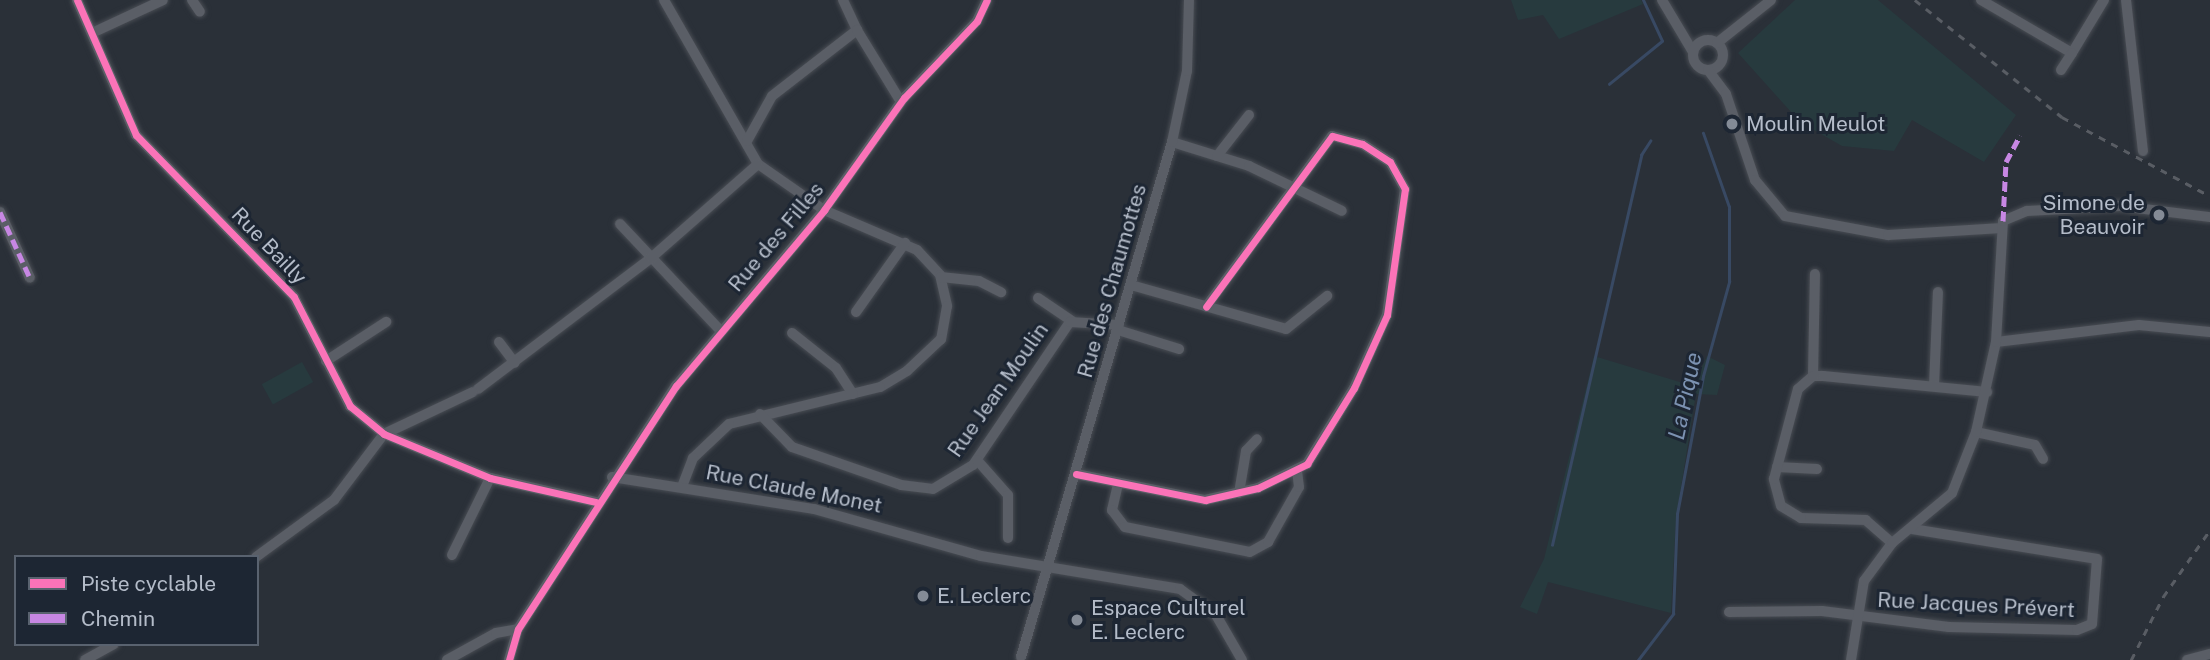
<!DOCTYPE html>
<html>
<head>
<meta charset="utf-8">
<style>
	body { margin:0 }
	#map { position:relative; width:2210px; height:660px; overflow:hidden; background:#2a3038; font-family:"Public Sans",sans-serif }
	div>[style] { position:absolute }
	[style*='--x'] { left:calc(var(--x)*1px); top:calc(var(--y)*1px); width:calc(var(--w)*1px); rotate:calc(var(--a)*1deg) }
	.green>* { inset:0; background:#273a3e; transform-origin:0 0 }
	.stream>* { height:2.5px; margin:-1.25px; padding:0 1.25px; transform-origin:1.25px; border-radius:1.25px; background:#384963 }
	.roads { filter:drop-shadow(0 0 2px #484c53) drop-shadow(0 0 2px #484c53) }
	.minor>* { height:10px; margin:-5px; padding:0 5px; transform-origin:5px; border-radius:5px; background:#5a5e66 }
	.minor>.ring { margin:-5px; padding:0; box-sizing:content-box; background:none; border:10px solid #5a5e66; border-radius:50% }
	.rail>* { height:2.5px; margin-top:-1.25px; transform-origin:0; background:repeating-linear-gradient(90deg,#595d64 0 7px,transparent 0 14px) }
	.quiet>* { height:5px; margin-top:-2.5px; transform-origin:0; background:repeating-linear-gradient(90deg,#c787e3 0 10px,transparent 0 15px) }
	.cycleway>* { height:7px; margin:-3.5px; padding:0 3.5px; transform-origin:3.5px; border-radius:3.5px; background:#fb73b8 }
	.dots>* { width:19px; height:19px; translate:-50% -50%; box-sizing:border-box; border:4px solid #1d2633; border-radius:50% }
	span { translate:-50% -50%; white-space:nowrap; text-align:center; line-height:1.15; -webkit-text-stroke:6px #1d2633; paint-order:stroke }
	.poi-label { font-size:21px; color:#b4bcc9 }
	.left { translate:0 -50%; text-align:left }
	.right { translate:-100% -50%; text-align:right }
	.street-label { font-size:21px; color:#b4bcc9 }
	.water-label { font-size:23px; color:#7c92b1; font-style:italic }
	.legend { position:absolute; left:14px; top:555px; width:245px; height:91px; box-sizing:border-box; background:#1d2633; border:2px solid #59626f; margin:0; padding:9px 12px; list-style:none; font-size:21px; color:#b4bcc9 }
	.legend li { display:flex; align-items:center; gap:14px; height:35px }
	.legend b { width:35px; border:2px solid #59626f }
</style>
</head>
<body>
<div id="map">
	<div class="green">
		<i style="clip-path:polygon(1511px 0,1641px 0,1643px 4px,1559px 39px,1543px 15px,1518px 20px)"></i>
		<i style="clip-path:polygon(1795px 0,1878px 0,2016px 115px,1984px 162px,1912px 120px,1894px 151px,1842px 146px,1800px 122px,1738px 53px)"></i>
		<i style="clip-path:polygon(1594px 356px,1693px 386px,1707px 356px,1725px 365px,1717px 395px,1696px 394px,1676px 518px,1671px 613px,1548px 582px,1537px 614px,1520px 607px,1544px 559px)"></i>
		<i style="left:302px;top:362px;width:23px;height:46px;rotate:61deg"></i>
	</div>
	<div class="stream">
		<i style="--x:1609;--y:84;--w:68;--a:-39.1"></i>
		<i style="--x:1662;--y:41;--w:45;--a:-114.9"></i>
		<i style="--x:1552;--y:545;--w:400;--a:-77.1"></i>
		<i style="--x:1641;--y:155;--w:17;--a:-57"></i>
		<i style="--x:1638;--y:660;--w:58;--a:-52.7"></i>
		<i style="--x:1673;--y:614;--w:100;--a:-87.7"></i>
		<i style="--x:1677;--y:514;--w:140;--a:-79.3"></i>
		<i style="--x:1703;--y:376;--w:98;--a:-74.5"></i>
		<i style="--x:1729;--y:282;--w:75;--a:-90"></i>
		<i style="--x:1729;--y:207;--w:78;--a:-109.4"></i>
	</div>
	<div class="roads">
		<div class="minor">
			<i style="--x:77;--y:0;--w:147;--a:66.4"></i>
			<i style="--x:136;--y:135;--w:226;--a:45.7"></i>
			<i style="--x:294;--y:297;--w:123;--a:62.8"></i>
			<i style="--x:350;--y:406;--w:44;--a:39.5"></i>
			<i style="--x:384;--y:434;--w:115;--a:22.5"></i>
			<i style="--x:490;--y:478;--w:109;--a:12.8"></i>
			<i style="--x:192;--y:0;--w:14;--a:56"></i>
			<i style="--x:664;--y:0;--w:189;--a:60.2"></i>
			<i style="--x:758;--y:164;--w:80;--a:34.9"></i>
			<i style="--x:824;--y:210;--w:101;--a:23.3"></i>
			<i style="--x:917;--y:250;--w:34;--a:47"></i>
			<i style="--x:940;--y:275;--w:32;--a:77"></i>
			<i style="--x:947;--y:306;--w:34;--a:100"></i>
			<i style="--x:941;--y:339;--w:47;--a:136.7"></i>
			<i style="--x:907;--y:371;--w:31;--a:149"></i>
			<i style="--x:880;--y:387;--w:155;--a:166.2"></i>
			<i style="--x:729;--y:424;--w:50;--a:136.6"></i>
			<i style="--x:693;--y:458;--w:31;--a:111"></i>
			<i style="--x:843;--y:0;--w:33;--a:65"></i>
			<i style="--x:1662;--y:0;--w:61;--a:59.2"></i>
			<i style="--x:1981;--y:0;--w:105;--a:30.2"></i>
			<i style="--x:2072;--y:53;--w:62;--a:-58.9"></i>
			<i style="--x:2126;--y:0;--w:152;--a:83.6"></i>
			<i style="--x:92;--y:33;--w:78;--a:-24.9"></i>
			<i class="ring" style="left:1693px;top:40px;width:20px;height:20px"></i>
			<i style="--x:1717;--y:43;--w:69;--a:-38.5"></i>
			<i style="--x:1708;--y:70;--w:30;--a:53"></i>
			<i style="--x:1726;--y:94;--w:91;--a:71.4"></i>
			<i style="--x:1755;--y:180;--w:47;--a:50.2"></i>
			<i style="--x:1785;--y:216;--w:105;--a:10.5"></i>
			<i style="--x:1888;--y:235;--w:114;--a:-3.5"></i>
			<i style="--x:2061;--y:70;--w:20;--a:-57"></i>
			<i style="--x:747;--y:141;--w:51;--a:-60.9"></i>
			<i style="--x:772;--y:96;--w:108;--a:-37.8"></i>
			<i style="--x:857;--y:30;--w:84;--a:58.6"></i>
			<i style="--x:1172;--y:142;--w:81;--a:17.3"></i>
			<i style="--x:1249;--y:166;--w:103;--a:25.8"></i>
			<i style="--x:1217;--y:156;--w:52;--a:-52"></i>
			<i style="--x:0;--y:212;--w:72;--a:65.6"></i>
			<i style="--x:620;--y:224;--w:146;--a:46.7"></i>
			<i style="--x:941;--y:277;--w:38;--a:6"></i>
			<i style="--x:979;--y:281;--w:25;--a:27"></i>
			<i style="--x:1131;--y:285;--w:161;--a:15.8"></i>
			<i style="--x:1286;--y:329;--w:53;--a:-38.8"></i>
			<i style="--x:1038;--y:298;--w:41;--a:34.1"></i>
			<i style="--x:856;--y:312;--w:85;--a:-54.6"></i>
			<i style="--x:1118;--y:330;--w:64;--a:17.3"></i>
			<i style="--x:792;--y:333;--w:56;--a:38.5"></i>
			<i style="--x:836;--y:368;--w:31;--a:57"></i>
			<i style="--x:499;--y:342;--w:26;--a:53"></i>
			<i style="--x:1996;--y:342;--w:144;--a:-6.8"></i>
			<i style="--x:2139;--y:325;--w:71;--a:5.6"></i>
			<i style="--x:326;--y:361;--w:72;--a:-33"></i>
			<i style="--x:1813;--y:376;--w:102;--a:-88.9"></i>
			<i style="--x:1934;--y:386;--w:94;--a:-87.6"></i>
			<i style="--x:478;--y:389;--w:217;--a:-37.1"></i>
			<i style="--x:651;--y:258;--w:142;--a:-41.3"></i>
			<i style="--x:760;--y:414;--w:46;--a:45.9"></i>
			<i style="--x:792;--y:447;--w:115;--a:19.2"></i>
			<i style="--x:901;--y:485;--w:32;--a:7"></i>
			<i style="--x:933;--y:489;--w:47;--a:-31"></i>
			<i style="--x:973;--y:465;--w:173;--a:-55.9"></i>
			<i style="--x:1070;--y:322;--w:49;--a:3.5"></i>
			<i style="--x:1976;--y:432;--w:60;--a:12.4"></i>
			<i style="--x:2035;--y:445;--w:16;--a:60"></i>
			<i style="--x:977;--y:460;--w:47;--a:48.5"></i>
			<i style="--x:1008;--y:495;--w:43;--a:90"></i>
			<i style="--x:1777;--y:467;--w:40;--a:2.9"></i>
			<i style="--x:1076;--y:474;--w:132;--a:11.4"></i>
			<i style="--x:1205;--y:500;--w:54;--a:-12.8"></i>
			<i style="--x:1258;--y:488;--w:55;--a:-26.1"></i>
			<i style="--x:1307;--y:464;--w:89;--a:-58.3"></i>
			<i style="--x:1354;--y:388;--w:80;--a:-65.7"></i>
			<i style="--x:1387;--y:315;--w:127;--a:-81.9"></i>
			<i style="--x:1405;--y:189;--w:31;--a:-119"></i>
			<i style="--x:1390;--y:162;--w:33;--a:-147"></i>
			<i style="--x:1362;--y:144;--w:31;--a:-165"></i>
			<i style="--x:1332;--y:136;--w:212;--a:126.4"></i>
			<i style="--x:612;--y:477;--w:205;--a:9"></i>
			<i style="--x:814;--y:509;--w:173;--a:15.7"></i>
			<i style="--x:981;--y:556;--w:202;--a:9.4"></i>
			<i style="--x:1180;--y:589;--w:44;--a:35.8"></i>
			<i style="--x:1216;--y:615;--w:52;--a:60"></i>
			<i style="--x:1118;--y:484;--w:27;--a:103"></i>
			<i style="--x:1112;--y:510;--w:21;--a:53"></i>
			<i style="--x:1125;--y:527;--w:127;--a:11.3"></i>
			<i style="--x:1250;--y:552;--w:21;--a:-29"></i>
			<i style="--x:1268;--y:542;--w:63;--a:-60.6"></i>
			<i style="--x:1299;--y:487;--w:16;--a:-97"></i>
			<i style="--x:1239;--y:493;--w:43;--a:-80.5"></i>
			<i style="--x:1246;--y:451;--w:16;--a:-47"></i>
			<i style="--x:1892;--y:543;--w:35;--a:-139"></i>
			<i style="--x:1866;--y:520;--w:65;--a:-178.2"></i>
			<i style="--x:1801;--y:518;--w:23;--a:-149"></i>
			<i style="--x:1781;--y:506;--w:28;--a:-105"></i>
			<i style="--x:1774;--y:479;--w:93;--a:-75.1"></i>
			<i style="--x:1798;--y:389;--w:20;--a:-41"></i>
			<i style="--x:1813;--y:376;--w:10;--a:0"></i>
			<i style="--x:1823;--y:376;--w:165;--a:5.6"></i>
			<i style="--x:452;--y:555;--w:86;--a:-63.7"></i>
			<i style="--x:256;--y:557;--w:97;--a:-36.2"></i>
			<i style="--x:334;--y:500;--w:83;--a:-52.9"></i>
			<i style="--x:384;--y:434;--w:98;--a:-25.3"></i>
			<i style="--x:1729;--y:612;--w:93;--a:-0.6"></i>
			<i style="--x:1822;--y:611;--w:128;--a:7.2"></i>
			<i style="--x:1949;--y:627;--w:128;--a:1.3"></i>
			<i style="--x:2077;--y:630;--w:16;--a:-22"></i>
			<i style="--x:2092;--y:624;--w:65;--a:-85.6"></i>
			<i style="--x:2097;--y:559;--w:187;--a:-170.8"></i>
			<i style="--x:1021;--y:657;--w:537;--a:-73.66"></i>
			<i style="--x:1172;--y:142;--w:73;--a:-78.1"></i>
			<i style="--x:1187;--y:71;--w:71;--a:-88.4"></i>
			<i style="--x:85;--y:660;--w:33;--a:-29"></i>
			<i style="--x:447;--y:660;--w:56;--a:-28.9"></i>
			<i style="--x:496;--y:633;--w:22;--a:-10"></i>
			<i style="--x:509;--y:660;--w:32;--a:-74"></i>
			<i style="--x:518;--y:629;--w:290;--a:-57"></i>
			<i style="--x:676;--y:386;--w:230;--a:-49.9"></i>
			<i style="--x:824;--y:210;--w:138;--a:-54.5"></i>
			<i style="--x:904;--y:98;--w:106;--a:-46.5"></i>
			<i style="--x:977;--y:21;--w:23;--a:-65"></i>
			<i style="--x:1851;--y:660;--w:80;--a:-80.7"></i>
			<i style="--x:1864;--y:581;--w:47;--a:-53.6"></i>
			<i style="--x:1892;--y:543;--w:78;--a:-39.8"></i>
			<i style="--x:1952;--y:493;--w:66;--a:-68.5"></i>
			<i style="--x:1976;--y:432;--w:92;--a:-77.5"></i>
			<i style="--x:1996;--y:342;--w:121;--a:-86.7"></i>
			<i style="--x:2003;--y:221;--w:26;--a:-23"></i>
			<i style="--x:2027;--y:211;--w:93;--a:-3.1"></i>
			<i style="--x:2120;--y:206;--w:91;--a:7"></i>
			<i style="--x:2187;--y:660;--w:24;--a:-15"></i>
		</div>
	</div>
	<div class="rail">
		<i style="--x:1915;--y:0;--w:188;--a:38.5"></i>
		<i style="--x:2062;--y:117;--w:168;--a:28.1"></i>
		<i style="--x:2131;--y:660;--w:71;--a:-63.1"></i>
		<i style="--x:2163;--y:597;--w:82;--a:-55"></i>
	</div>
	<div class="quiet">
		<i style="--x:0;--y:212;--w:72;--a:65.6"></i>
		<i style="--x:2003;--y:221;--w:59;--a:-87.1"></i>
		<i style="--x:2006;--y:162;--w:30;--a:-62"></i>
	</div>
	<div class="cycleway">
		<i style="--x:77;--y:0;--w:147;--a:66.4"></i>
		<i style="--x:136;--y:135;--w:226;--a:45.7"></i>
		<i style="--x:294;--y:297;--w:123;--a:62.8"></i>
		<i style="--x:350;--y:406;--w:44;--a:39.5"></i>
		<i style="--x:384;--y:434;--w:115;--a:22.5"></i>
		<i style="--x:490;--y:478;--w:109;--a:12.8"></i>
		<i style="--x:1076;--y:474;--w:132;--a:11.4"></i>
		<i style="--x:1205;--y:500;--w:54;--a:-12.8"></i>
		<i style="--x:1258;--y:488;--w:55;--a:-26.1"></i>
		<i style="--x:1307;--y:464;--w:89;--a:-58.3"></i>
		<i style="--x:1354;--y:388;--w:80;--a:-65.7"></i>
		<i style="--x:1387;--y:315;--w:127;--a:-81.9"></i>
		<i style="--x:1405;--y:189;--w:31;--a:-119"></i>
		<i style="--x:1390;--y:162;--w:33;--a:-147"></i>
		<i style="--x:1362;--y:144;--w:31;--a:-165"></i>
		<i style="--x:1332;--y:136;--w:212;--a:126.4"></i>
		<i style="--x:509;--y:660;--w:32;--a:-74"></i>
		<i style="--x:518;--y:629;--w:290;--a:-57"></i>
		<i style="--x:676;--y:386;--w:230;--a:-49.9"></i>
		<i style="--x:824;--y:210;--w:138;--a:-54.5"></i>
		<i style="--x:904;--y:98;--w:106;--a:-46.5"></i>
		<i style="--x:977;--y:21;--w:23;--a:-65"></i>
	</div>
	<div class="dots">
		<i style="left:1732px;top:124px;background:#848b96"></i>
		<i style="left:2159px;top:215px;background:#848b96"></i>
		<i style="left:923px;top:596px;background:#848b96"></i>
		<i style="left:1077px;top:620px;background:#848b96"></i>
	</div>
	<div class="poi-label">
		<span class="left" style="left:1746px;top:124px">Moulin Meulot</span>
		<span class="right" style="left:2145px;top:215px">Simone de<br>Beauvoir</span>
		<span class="left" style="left:937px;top:596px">E. Leclerc</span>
		<span class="left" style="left:1091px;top:620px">Espace Culturel<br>E. Leclerc</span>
	</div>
	<div class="street-label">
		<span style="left:776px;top:237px;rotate:-50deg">Rue des Filles</span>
		<span style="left:269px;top:246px;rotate:46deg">Rue Bailly</span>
		<span style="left:1112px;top:281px;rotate:-74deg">Rue des Chaumottes</span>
		<span style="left:998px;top:390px;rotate:-55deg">Rue Jean Moulin</span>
		<span style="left:794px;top:489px;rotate:11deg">Rue Claude Monet</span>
		<span style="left:1976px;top:605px;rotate:3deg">Rue Jacques Prévert</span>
	</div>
	<div class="water-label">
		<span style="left:1685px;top:396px;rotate:-78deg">La Pique</span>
	</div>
	<ul class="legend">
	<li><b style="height:9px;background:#fb73b8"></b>Piste cyclable</li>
	<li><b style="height:9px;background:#c787e3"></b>Chemin</li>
	</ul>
</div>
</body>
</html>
